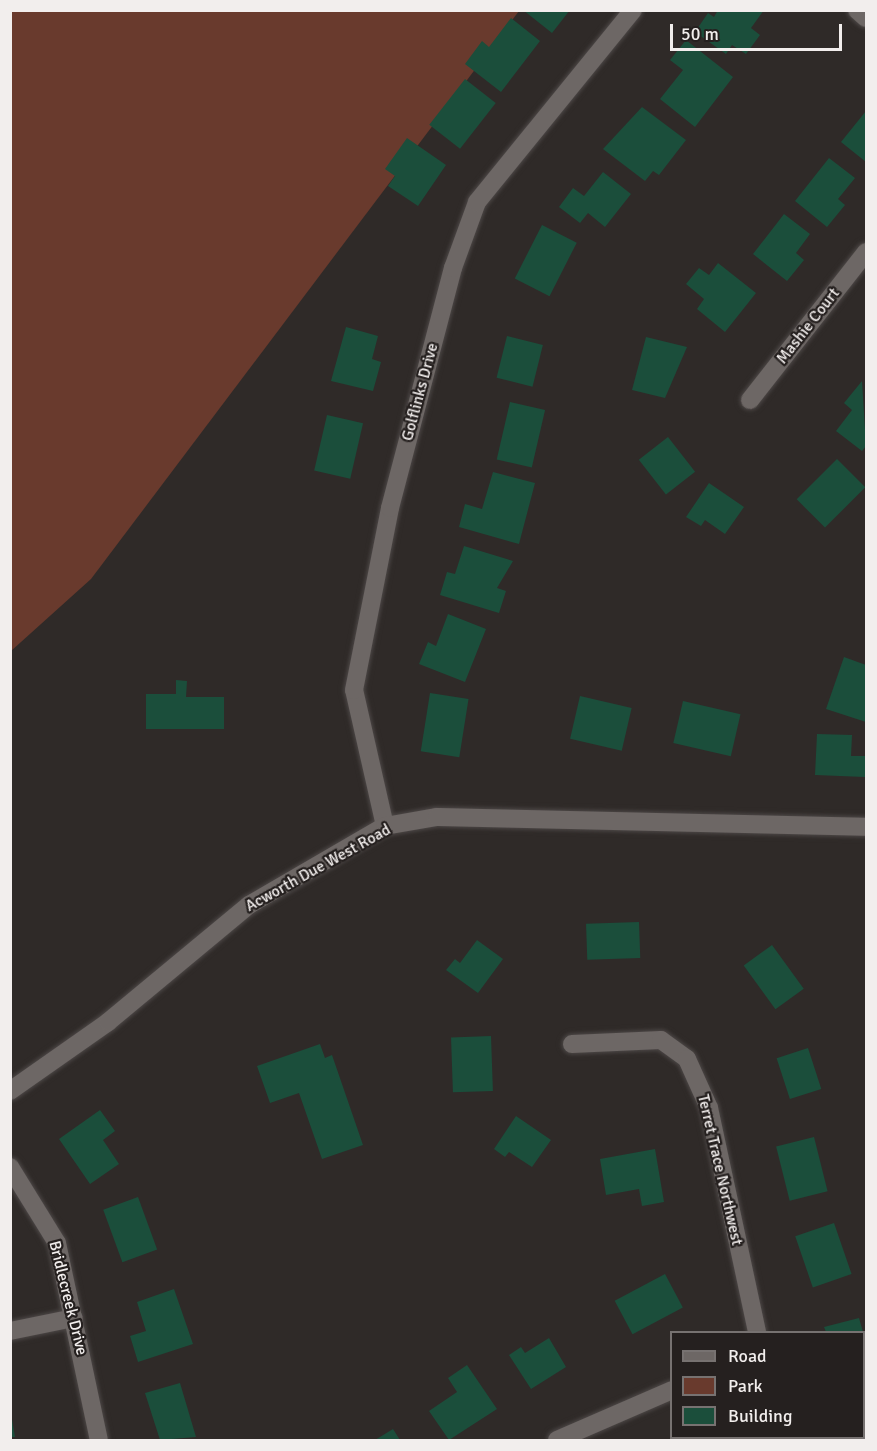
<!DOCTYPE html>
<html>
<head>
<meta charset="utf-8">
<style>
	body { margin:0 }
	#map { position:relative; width:877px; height:1451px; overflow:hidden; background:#2f2a28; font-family:Signika,sans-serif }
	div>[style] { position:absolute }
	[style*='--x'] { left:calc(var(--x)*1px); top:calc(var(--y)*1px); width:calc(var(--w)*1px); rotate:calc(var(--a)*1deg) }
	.green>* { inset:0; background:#693a2d }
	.building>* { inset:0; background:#1b4e3b; transform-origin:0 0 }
	.roads { filter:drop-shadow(0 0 2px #4c4746) drop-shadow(0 0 2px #4c4746) }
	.street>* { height:18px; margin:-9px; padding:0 9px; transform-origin:9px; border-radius:9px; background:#6d6765 }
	span { translate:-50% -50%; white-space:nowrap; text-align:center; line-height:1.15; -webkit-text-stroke:4.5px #25201f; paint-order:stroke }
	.street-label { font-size:16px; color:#f2eeed }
	.frame { position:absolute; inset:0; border:12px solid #f2eeed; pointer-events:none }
	.legend { position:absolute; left:670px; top:1331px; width:195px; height:108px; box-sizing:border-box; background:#25201f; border:2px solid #777271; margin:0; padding:8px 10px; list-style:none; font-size:18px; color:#f2eeed }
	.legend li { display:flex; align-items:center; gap:12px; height:30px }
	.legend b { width:30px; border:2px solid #777271 }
	.scale { position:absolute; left:670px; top:24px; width:172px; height:27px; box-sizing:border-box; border:3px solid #f2eeed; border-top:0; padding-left:8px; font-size:18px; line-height:21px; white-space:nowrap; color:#f2eeed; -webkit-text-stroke:4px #25201f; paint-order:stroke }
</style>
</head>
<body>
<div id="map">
	<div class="green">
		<i style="clip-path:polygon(11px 11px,519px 11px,91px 579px,11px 651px)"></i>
	</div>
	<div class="building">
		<i style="clip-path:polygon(523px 10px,570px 10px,552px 33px)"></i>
		<i style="clip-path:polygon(718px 10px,764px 10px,751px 28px,760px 35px,746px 54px,732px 45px,726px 54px,695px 32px,708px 13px,714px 17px)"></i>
		<i style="clip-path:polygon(511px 18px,540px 41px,501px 92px,465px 64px,482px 41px,489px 47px)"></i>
		<i style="clip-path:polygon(686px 40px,733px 77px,695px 127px,660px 99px,683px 70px,670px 60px)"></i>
		<i style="left:465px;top:79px;width:39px;height:58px;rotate:38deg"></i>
		<i style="clip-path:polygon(642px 107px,686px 140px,659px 175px,653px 171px,645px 181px,603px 149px)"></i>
		<i style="clip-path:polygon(866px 111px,866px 162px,841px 142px)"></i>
		<i style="clip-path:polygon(407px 138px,446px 165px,418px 206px,388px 186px,395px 176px,385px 169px)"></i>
		<i style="clip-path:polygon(829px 158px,855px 178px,838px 199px,845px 205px,827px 227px,795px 201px)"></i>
		<i style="clip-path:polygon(603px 172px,631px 194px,605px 227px,588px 213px,580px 223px,559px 207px,573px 188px,584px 196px)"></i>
		<i style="clip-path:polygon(784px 214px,810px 234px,796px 253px,804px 260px,787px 281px,753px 254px)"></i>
		<i style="left:542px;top:225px;width:39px;height:60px;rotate:27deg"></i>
		<i style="clip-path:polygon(718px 263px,756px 293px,725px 332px,697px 309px,704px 299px,686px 284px,699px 268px,709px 275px)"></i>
		<i style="clip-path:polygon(346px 327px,378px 336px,372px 359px,381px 362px,373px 391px,331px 381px)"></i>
		<i style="left:507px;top:336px;width:37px;height:43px;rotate:14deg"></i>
		<i style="clip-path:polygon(646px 337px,687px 347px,665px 398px,632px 390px)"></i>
		<i style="clip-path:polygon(862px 381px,866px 446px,862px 451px,836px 431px,852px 410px,844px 403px)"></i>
		<i style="left:510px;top:402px;width:36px;height:59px;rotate:13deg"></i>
		<i style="left:327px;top:415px;width:37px;height:57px;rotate:13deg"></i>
		<i style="left:668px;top:437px;width:44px;height:37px;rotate:52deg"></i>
		<i style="left:837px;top:459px;width:40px;height:57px;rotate:45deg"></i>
		<i style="clip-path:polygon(493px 472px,535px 483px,519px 544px,459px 527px,465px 504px,482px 509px)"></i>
		<i style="clip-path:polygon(709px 483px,744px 507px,725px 534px,705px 520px,701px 526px,686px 517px)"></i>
		<i style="clip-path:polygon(464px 546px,513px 561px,497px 588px,506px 591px,499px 613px,440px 595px,447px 572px,455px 574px)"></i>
		<i style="clip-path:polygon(448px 614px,486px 629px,465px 682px,419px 664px,428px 642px,436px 646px)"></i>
		<i style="clip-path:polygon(844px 657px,866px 665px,866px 722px,826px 709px)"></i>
		<i style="clip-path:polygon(176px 680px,187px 681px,186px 697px,224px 697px,224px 729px,146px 729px,146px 694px,176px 694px)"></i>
		<i style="left:430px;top:693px;width:39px;height:59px;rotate:9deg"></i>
		<i style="left:580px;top:696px;width:53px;height:44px;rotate:13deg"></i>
		<i style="left:683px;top:701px;width:59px;height:43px;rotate:13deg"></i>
		<i style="clip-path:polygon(817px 734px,852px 735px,851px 756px,866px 756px,865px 777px,815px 775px)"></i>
		<i style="left:639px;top:922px;width:36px;height:53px;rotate:88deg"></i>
		<i style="clip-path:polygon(477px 940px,503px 959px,478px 993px,446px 970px,455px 959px,460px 963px)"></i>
		<i style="left:772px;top:945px;width:54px;height:35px;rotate:54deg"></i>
		<i style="left:491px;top:1036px;width:55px;height:40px;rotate:88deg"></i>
		<i style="clip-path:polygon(320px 1044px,325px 1058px,332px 1055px,363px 1145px,322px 1159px,299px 1093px,270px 1103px,257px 1066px)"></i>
		<i style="left:808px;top:1048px;width:43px;height:33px;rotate:72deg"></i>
		<i style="clip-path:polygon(100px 1110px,115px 1131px,103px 1140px,119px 1164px,90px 1184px,59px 1139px)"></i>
		<i style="clip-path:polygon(516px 1116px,551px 1140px,532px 1167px,509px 1152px,505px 1157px,494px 1149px)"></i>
		<i style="left:814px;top:1137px;width:56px;height:39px;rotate:76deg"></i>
		<i style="clip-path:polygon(655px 1149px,664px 1202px,642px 1206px,639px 1189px,606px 1195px,600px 1159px)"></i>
		<i style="left:138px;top:1197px;width:56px;height:37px;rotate:70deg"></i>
		<i style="left:834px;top:1223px;width:54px;height:41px;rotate:71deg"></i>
		<i style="left:665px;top:1274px;width:38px;height:57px;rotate:62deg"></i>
		<i style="clip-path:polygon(174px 1289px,193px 1344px,138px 1362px,130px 1336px,146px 1331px,137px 1302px)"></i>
		<i style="clip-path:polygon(859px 1318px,863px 1332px,826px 1332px,824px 1327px)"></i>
		<i style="clip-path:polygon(864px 1337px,866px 1375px,864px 1376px)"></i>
		<i style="clip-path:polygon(549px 1338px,566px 1367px,531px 1389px,509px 1355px,521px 1347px,525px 1353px)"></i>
		<i style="clip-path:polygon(467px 1365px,497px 1409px,449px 1440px,429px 1411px,457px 1392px,448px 1378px)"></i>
		<i style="clip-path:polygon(180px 1383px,196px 1437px,160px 1440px,145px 1393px)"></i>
		<i style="clip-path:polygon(10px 1408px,15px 1437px,10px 1437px)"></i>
		<i style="clip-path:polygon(393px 1429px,400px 1440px,375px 1440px)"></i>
	</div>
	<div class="roads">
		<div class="street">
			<i style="--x:857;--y:10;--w:12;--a:42"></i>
			<i style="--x:750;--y:400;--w:188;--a:-51.9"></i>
			<i style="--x:385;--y:826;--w:139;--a:-102.8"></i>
			<i style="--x:354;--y:690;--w:186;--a:-78.8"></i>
			<i style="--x:390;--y:508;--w:248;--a:-75.3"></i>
			<i style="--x:453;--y:268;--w:70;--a:-70"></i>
			<i style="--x:477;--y:202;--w:247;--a:-50.9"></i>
			<i style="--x:572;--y:1044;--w:89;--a:-2.6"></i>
			<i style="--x:661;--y:1040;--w:32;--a:36"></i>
			<i style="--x:687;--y:1059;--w:54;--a:65.8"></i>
			<i style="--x:709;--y:1108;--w:229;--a:77.9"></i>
			<i style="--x:10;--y:1091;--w:120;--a:-35.1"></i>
			<i style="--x:108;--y:1022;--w:183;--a:-39.7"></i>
			<i style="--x:249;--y:905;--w:157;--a:-30.2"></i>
			<i style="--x:385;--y:826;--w:53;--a:-9.8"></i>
			<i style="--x:437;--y:817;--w:429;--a:1.3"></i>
			<i style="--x:10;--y:1167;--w:89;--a:58.3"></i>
			<i style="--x:57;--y:1243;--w:201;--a:78"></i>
			<i style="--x:10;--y:1331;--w:65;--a:-11.5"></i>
			<i style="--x:772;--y:1438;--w:2;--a:63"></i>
			<i style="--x:557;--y:1440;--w:125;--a:-23.5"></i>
		</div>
	</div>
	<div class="street-label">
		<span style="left:808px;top:326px;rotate:-52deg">Mashie Court</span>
		<span style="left:420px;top:392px;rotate:-75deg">Golflinks Drive</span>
		<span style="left:318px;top:868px;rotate:-29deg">Acworth Due West Road</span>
		<span style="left:720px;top:1170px;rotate:77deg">Terret Trace Northwest</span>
		<span style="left:68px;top:1298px;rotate:76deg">Bridlecreek Drive</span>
	</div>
	<div class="frame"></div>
	<ul class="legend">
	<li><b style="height:8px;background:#6d6765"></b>Road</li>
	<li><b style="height:16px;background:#693a2d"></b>Park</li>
	<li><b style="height:16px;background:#1b4e3b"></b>Building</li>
	</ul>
	<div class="scale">50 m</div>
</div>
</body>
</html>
